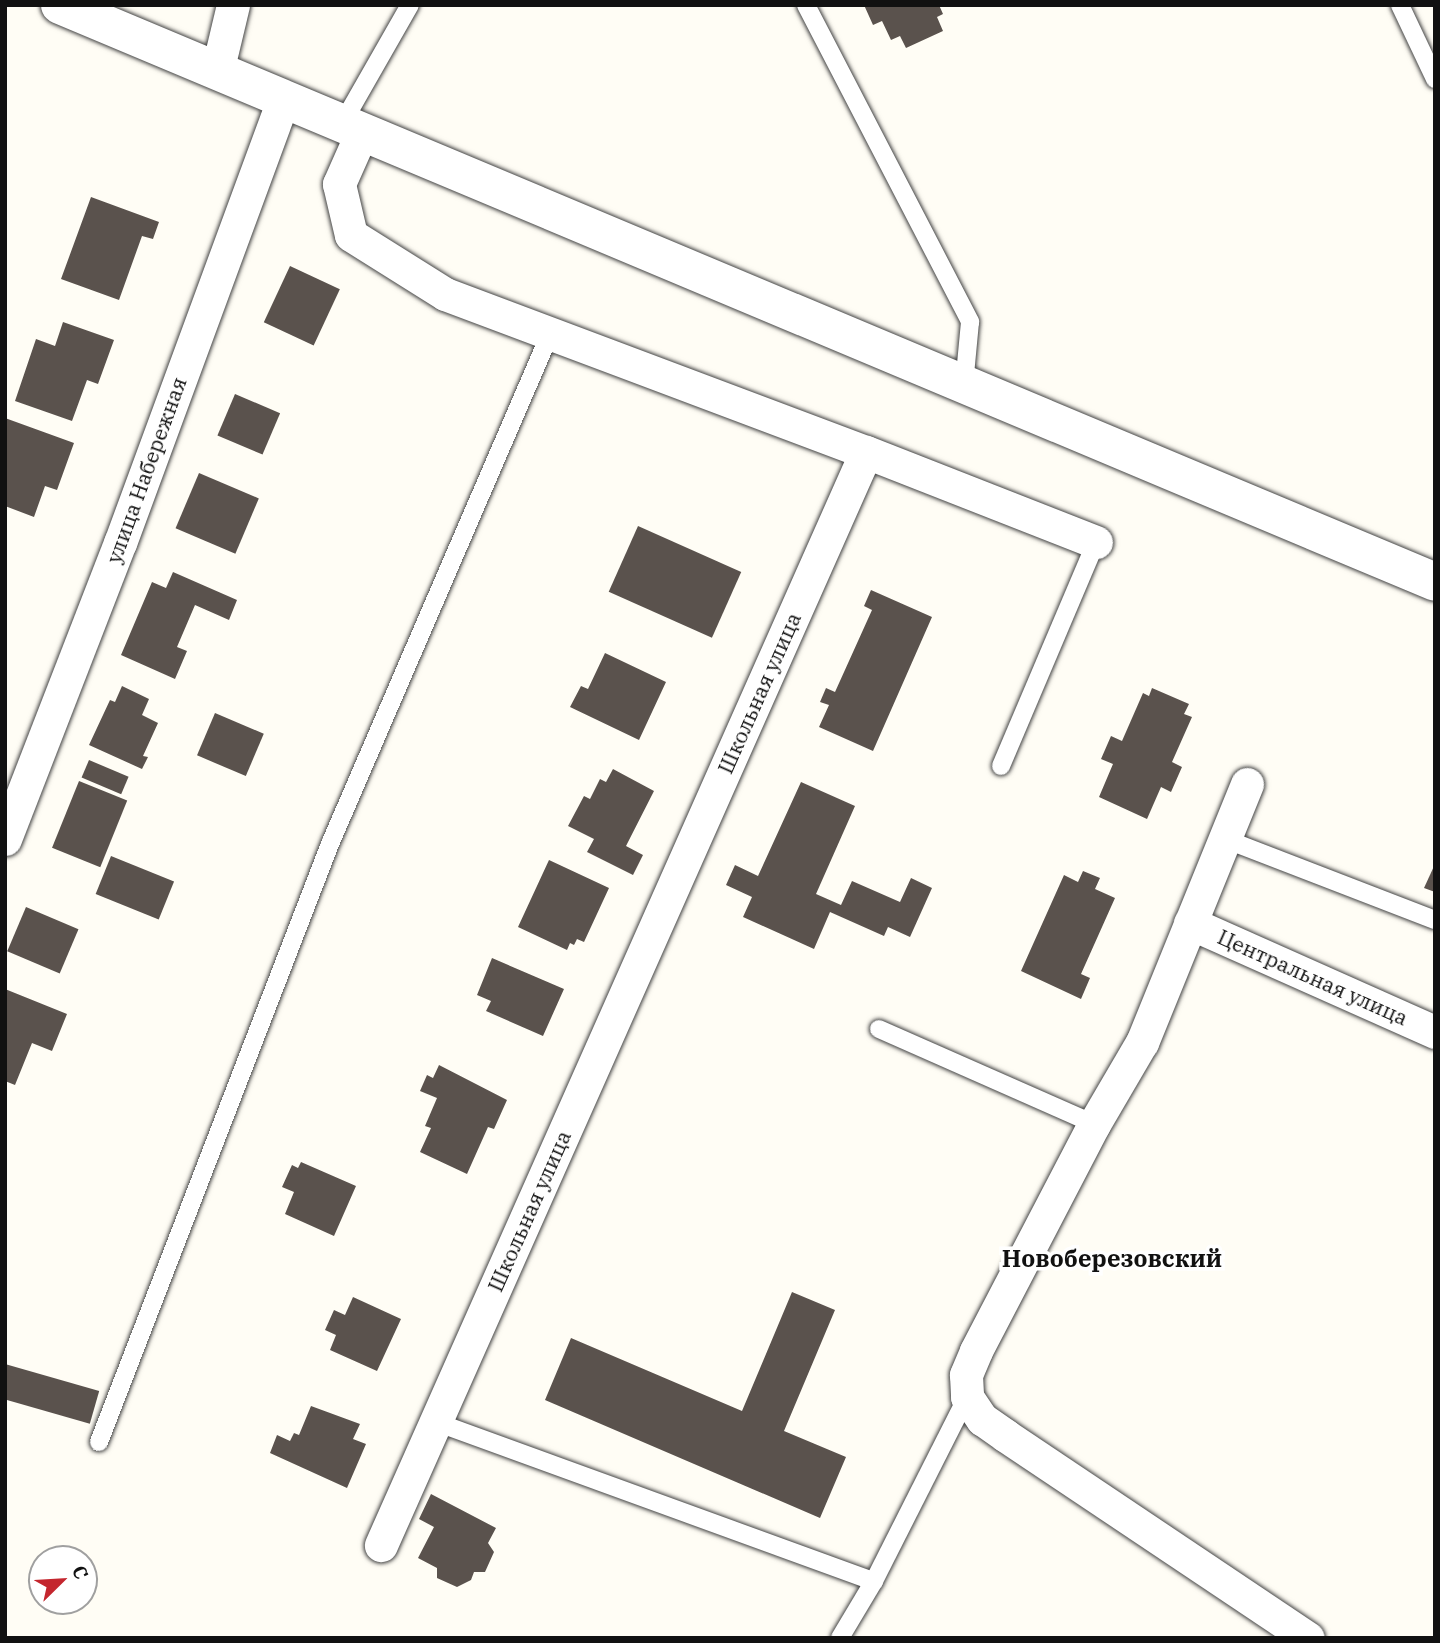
<!DOCTYPE html>
<html>
<head>
<meta charset="utf-8">
<style>
	body { margin:0 }
	#map { position:relative; width:1440px; height:1643px; overflow:hidden; background:#fffdf5; font-family:"IBM Plex Serif",serif }
	div>[style] { position:absolute }
	[style*='--x'] { left:calc(var(--x)*1px); top:calc(var(--y)*1px); width:calc(var(--w)*1px); rotate:calc(var(--a)*1deg) }
	.building>* { inset:0; background:#5a524d; transform-origin:0 0 }
	.roads { filter:drop-shadow(0 0 2px #444) drop-shadow(0 0 2px #444) }
	.service>* { height:18px; margin:-9px; padding:0 9px; transform-origin:9px; border-radius:9px; background:#fff }
	.minor>* { height:33px; margin:-16.5px; padding:0 16.5px; transform-origin:16.5px; border-radius:16.5px; background:#fff }
	.tertiary>* { height:38px; margin:-19px; padding:0 19px; transform-origin:19px; border-radius:19px; background:#fff }
	span { translate:-50% -50%; white-space:nowrap; text-align:center; line-height:1.15; -webkit-text-stroke:7px #fff; paint-order:stroke }
	.street-label { font-size:21px; color:#111 }
	.quarter-label { font-size:24px; color:#111; font-weight:700 }
	.frame { position:absolute; inset:0; border:7px solid #111; pointer-events:none }
	.north { position:absolute; left:28px; top:1545px; width:70px; height:70px; box-sizing:border-box; background:#fff; border:2px solid #a0a0a0; border-radius:50%; rotate:66deg; font-size:19px; font-weight:700; line-height:28px; text-align:center; color:#111 }
	.north::after { content:''; display:block; margin:auto; width:24px; height:32px; background:#c4262e; clip-path:polygon(50% 0,100% 100%,50% 72%,0 100%) }
</style>
</head>
<body>
<div id="map">
	<div class="building">
		<i style="clip-path:polygon(864px 5px,939px 5px,943px 14px,937px 17px,943px 31px,906px 48px,900px 36px,891px 40px,882px 21px,873px 25px)"></i>
		<i style="clip-path:polygon(91px 197px,159px 222px,153px 239px,142px 236px,119px 300px,61px 279px)"></i>
		<i style="left:290px;top:266px;width:55px;height:62px;rotate:25deg"></i>
		<i style="clip-path:polygon(63px 322px,114px 340px,98px 384px,87px 380px,72px 421px,15px 401px,36px 339px,55px 346px)"></i>
		<i style="left:235px;top:394px;width:49px;height:45px;rotate:23deg"></i>
		<i style="clip-path:polygon(5px 418px,74px 443px,57px 490px,45px 486px,34px 517px,5px 506px)"></i>
		<i style="left:199px;top:473px;width:65px;height:60px;rotate:23deg"></i>
		<i style="left:638px;top:526px;width:113px;height:72px;rotate:24deg"></i>
		<i style="clip-path:polygon(173px 572px,237px 600px,229px 620px,195px 605px,177px 647px,187px 651px,175px 679px,121px 655px,152px 582px,166px 588px)"></i>
		<i style="clip-path:polygon(871px 590px,932px 617px,873px 751px,819px 727px,829px 705px,820px 702px,826px 688px,835px 692px,872px 610px,864px 606px)"></i>
		<i style="clip-path:polygon(605px 653px,666px 682px,639px 740px,570px 707px,581px 686px,588px 689px)"></i>
		<i style="clip-path:polygon(122px 686px,149px 699px,142px 715px,158px 723px,143px 756px,148px 757px,142px 769px,89px 745px,110px 700px,115px 702px)"></i>
		<i style="clip-path:polygon(1152px 688px,1189px 704px,1184px 714px,1192px 717px,1172px 762px,1182px 767px,1171px 792px,1161px 787px,1147px 819px,1099px 797px,1113px 764px,1101px 759px,1111px 736px,1122px 741px,1143px 693px,1149px 696px)"></i>
		<i style="left:215px;top:713px;width:53px;height:46px;rotate:23deg"></i>
		<i style="left:89px;top:760px;width:43px;height:19px;rotate:23deg"></i>
		<i style="clip-path:polygon(613px 769px,654px 791px,626px 846px,643px 855px,633px 875px,587px 852px,594px 839px,568px 826px,584px 796px,590px 799px,600px 779px,606px 782px)"></i>
		<i style="left:79px;top:781px;width:52px;height:72px;rotate:22deg"></i>
		<i style="clip-path:polygon(801px 782px,855px 806px,816px 894px,841px 905px,852px 881px,900px 902px,911px 878px,932px 888px,910px 937px,888px 927px,884px 936px,830px 912px,814px 949px,743px 917px,752px 897px,726px 885px,735px 865px,758px 876px)"></i>
		<i style="left:111px;top:856px;width:68px;height:41px;rotate:22deg"></i>
		<i style="clip-path:polygon(549px 860px,609px 888px,584px 942px,577px 939px,574px 945px,570px 943px,567px 950px,518px 927px)"></i>
		<i style="clip-path:polygon(1435px 864px,1435px 892px,1424px 888px)"></i>
		<i style="clip-path:polygon(1083px 871px,1100px 878px,1095px 889px,1115px 898px,1081px 974px,1090px 978px,1081px 999px,1021px 971px,1064px 875px,1078px 882px)"></i>
		<i style="left:26px;top:907px;width:57px;height:48px;rotate:23deg"></i>
		<i style="clip-path:polygon(492px 958px,564px 989px,543px 1036px,486px 1011px,491px 1001px,477px 995px)"></i>
		<i style="clip-path:polygon(5px 989px,67px 1014px,52px 1051px,32px 1043px,15px 1085px,5px 1081px)"></i>
		<i style="clip-path:polygon(439px 1065px,507px 1100px,494px 1129px,488px 1127px,467px 1174px,420px 1152px,431px 1128px,425px 1126px,437px 1098px,420px 1091px,427px 1075px,433px 1078px)"></i>
		<i style="clip-path:polygon(301px 1162px,356px 1186px,334px 1236px,285px 1214px,294px 1192px,282px 1187px,292px 1165px,298px 1168px)"></i>
		<i style="clip-path:polygon(792px 1292px,835px 1310px,784px 1431px,846px 1457px,820px 1518px,545px 1400px,571px 1338px,742px 1411px)"></i>
		<i style="clip-path:polygon(353px 1297px,401px 1319px,377px 1371px,330px 1350px,336px 1335px,325px 1330px,334px 1310px,345px 1315px)"></i>
		<i style="left:5px;top:1364px;width:98px;height:34px;rotate:16deg"></i>
		<i style="clip-path:polygon(311px 1406px,360px 1424px,353px 1439px,366px 1444px,347px 1488px,270px 1453px,277px 1435px,290px 1441px,294px 1433px,299px 1435px)"></i>
		<i style="clip-path:polygon(431px 1494px,496px 1528px,488px 1543px,494px 1552px,485px 1572px,474px 1572px,471px 1580px,457px 1587px,437px 1578px,437px 1568px,418px 1558px,434px 1527px,419px 1519px)"></i>
	</div>
	<div class="roads">
		<div class="service">
			<i style="--x:806;--y:5;--w:357;--a:62.6"></i>
			<i style="--x:970;--y:322;--w:64;--a:95.4"></i>
			<i style="--x:1400;--y:5;--w:82;--a:64.7"></i>
			<i style="--x:342;--y:124;--w:137;--a:-60.3"></i>
			<i style="--x:1001;--y:766;--w:243;--a:-67"></i>
			<i style="--x:1225;--y:839;--w:225;--a:21.1"></i>
			<i style="--x:879;--y:1029;--w:235;--a:23.8"></i>
			<i style="--x:436;--y:1422;--w:466;--a:20"></i>
			<i style="--x:99;--y:1442;--w:641;--a:-68.88"></i>
			<i style="--x:330;--y:844;--w:555;--a:-66.67"></i>
			<i style="--x:840;--y:1638;--w:66;--a:-59.2"></i>
			<i style="--x:874;--y:1581;--w:206;--a:-63.2"></i>
		</div>
		<div class="minor">
			<i style="--x:217;--y:72;--w:69;--a:-76.6"></i>
			<i style="--x:362;--y:132;--w:57;--a:113.9"></i>
			<i style="--x:339;--y:184;--w:52;--a:76.8"></i>
			<i style="--x:351;--y:235;--w:111;--a:32.1"></i>
			<i style="--x:445;--y:294;--w:450;--a:20.6"></i>
			<i style="--x:866;--y:452;--w:1196;--a:113.93"></i>
			<i style="--x:866;--y:452;--w:247;--a:21.4"></i>
			<i style="--x:1247;--y:784;--w:279;--a:112.1"></i>
			<i style="--x:1142;--y:1042;--w:95;--a:120.3"></i>
			<i style="--x:1094;--y:1124;--w:256;--a:117.5"></i>
			<i style="--x:976;--y:1351;--w:26;--a:113"></i>
			<i style="--x:966;--y:1375;--w:22;--a:87"></i>
			<i style="--x:967;--y:1397;--w:27;--a:56"></i>
			<i style="--x:982;--y:1419;--w:29;--a:35"></i>
			<i style="--x:1006;--y:1436;--w:363;--a:33.8"></i>
			<i style="--x:5;--y:839;--w:318;--a:-68.8"></i>
			<i style="--x:120;--y:543;--w:473;--a:-69.8"></i>
			<i style="--x:1190;--y:923;--w:268;--a:24"></i>
		</div>
		<div class="tertiary">
			<i style="--x:60;--y:5;--w:1491;--a:22.76"></i>
		</div>
	</div>
	<div class="street-label">
		<span style="left:146px;top:470px;rotate:-70deg">улица Набережная</span>
		<span style="left:759px;top:693px;rotate:-66deg">Школьная улица</span>
		<span style="left:1313px;top:977px;rotate:24deg">Центральная улица</span>
		<span style="left:529px;top:1211px;rotate:-66deg">Школьная улица</span>
	</div>
	<div class="quarter-label">
		<span style="left:1112px;top:1259px">Новоберезовский</span>
	</div>
	<div class="frame"></div>
	<div class="north">С</div>
</div>
</body>
</html>
